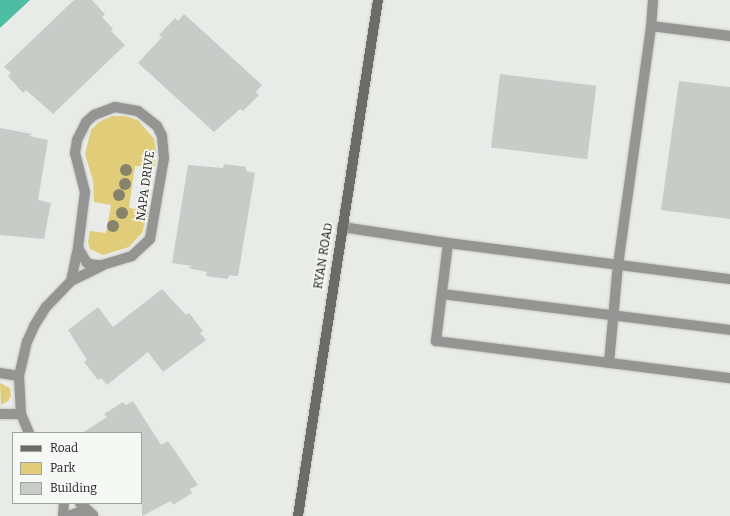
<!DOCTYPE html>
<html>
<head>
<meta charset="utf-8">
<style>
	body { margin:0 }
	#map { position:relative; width:730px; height:516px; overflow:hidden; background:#e8ebe7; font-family:Bitter,serif }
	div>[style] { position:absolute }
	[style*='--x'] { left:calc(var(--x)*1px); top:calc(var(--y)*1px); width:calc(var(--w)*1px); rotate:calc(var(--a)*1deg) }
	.green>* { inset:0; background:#e1cd79 }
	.water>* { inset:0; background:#4dbda4 }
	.building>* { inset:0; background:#c7ccc9; transform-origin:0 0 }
	.roads { filter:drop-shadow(0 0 1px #c4c7c3) drop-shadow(0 0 1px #c4c7c3) }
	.lane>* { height:10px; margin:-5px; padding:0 5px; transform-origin:5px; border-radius:5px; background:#949593 }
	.street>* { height:10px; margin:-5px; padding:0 5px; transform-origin:5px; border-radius:5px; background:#949593 }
	.secondary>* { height:10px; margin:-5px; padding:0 5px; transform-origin:5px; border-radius:5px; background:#6b6c69 }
	.trees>* { width:12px; height:12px; margin:-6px; border-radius:50%; background:#86826b }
	span { translate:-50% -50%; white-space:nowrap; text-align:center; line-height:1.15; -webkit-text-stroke:3px #f5f8f4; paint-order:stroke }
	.street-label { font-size:12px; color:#202120 }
	.legend { position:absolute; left:12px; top:432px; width:130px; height:72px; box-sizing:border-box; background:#f5f8f4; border:1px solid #a0a29f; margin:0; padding:5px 7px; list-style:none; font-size:12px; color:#202120 }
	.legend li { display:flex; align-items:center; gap:8px; height:20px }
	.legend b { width:20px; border:1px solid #a0a29f }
</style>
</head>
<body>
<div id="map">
	<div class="green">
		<i style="clip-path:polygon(112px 116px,125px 116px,138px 120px,154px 139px,156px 151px,154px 168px,135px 166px,129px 208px,148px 211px,142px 233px,129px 247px,103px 255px,90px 249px,88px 242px,90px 231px,106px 233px,111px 205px,94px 202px,93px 181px,85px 154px,91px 130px,99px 122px)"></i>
		<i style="clip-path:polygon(0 383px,10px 388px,11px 396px,8px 401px,1px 405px)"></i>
	</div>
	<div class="water">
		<i style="clip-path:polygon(0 0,30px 0,0 28px)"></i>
	</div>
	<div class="building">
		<i style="clip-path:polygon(74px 0,92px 0,105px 14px,102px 17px,113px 29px,111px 31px,125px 45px,53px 114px,26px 90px,23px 93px,8px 76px,11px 73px,4px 67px)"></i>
		<i style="clip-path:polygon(184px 14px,262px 85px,256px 92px,259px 95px,243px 111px,240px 109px,214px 132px,138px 63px,162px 37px,159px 35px,175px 18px,178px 21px)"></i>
		<i style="left:500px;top:74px;width:97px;height:74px;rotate:7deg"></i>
		<i style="clip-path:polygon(679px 81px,730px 87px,730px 219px,661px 210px)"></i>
		<i style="clip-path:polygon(0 128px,32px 134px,29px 136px,48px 140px,38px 200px,51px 203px,44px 239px,0 235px)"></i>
		<i style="clip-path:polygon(224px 164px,246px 167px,246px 171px,255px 173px,238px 276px,229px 275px,228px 279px,206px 276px,207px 272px,188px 268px,192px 266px,172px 263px,188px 165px,223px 168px)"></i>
		<i style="clip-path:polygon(162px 289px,186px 315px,189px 313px,203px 331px,200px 333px,206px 340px,163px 372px,148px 352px,107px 385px,101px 378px,98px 380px,84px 362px,87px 360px,68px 330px,98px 307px,113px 327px)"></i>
		<i style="clip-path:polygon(133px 401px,161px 445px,168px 441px,198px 485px,190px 489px,192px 493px,173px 505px,171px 501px,142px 516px,141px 433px,82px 433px,107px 417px,104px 414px,123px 402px,126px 405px)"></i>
	</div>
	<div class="roads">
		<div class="lane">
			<i style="--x:653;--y:0;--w:26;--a:94"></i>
			<i style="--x:651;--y:26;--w:80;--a:7.2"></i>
			<i style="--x:342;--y:227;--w:107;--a:8.6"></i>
			<i style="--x:448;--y:243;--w:99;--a:97"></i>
			<i style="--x:436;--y:341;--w:296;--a:7.2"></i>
			<i style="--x:448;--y:243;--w:284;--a:7.3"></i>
			<i style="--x:442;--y:294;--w:290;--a:7.1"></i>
			<i style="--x:609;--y:363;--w:98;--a:-84.8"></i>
			<i style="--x:618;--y:265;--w:241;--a:-82.1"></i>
		</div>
		<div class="street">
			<i style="--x:115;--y:107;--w:23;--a:10"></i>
			<i style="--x:138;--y:111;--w:24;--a:38"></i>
			<i style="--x:157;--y:126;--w:11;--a:63"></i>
			<i style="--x:162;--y:136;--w:22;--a:85"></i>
			<i style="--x:164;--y:158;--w:82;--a:99.8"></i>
			<i style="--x:150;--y:239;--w:25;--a:137"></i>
			<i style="--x:132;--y:256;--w:31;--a:163"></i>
			<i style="--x:102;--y:265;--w:7;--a:180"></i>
			<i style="--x:95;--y:265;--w:8;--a:-166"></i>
			<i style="--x:87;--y:263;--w:17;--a:-121"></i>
			<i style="--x:78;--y:248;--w:56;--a:-82.9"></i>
			<i style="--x:85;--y:192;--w:40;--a:-104.4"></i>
			<i style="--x:75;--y:153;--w:13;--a:-81"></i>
			<i style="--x:77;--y:140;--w:20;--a:-63"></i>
			<i style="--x:86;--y:122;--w:11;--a:-41"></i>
			<i style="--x:94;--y:115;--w:22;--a:-21"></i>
			<i style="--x:71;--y:281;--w:34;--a:-78"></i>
			<i style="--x:0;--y:373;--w:19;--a:9"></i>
			<i style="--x:0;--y:414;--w:21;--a:0"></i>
			<i style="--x:29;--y:433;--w:21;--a:-113"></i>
			<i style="--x:21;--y:414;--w:38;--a:-93"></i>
			<i style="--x:19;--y:376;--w:35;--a:-77"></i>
			<i style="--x:27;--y:342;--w:17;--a:-66"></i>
			<i style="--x:34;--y:326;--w:22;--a:-58"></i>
			<i style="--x:46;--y:307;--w:36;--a:-46"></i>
			<i style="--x:71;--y:281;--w:34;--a:-26"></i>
			<i style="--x:80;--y:503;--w:18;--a:43"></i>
			<i style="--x:63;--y:516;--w:13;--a:-86"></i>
			<i style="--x:69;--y:516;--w:9;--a:-21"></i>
			<i style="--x:77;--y:513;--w:14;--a:12"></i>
		</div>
		<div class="secondary">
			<i style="--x:298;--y:516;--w:522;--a:-81.19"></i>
		</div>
	</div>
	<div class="trees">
		<i style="left:126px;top:170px"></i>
		<i style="left:125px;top:184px"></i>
		<i style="left:119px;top:195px"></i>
		<i style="left:122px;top:213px"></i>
		<i style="left:113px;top:226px"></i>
	</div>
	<div class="street-label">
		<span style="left:146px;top:186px;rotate:-82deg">NAPA DRIVE</span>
		<span style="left:324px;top:256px;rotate:-81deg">RYAN ROAD</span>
	</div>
	<ul class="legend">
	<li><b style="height:5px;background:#6b6c69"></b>Road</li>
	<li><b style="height:11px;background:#e1cd79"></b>Park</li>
	<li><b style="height:11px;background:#c7ccc9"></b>Building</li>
	</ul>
</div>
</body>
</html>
